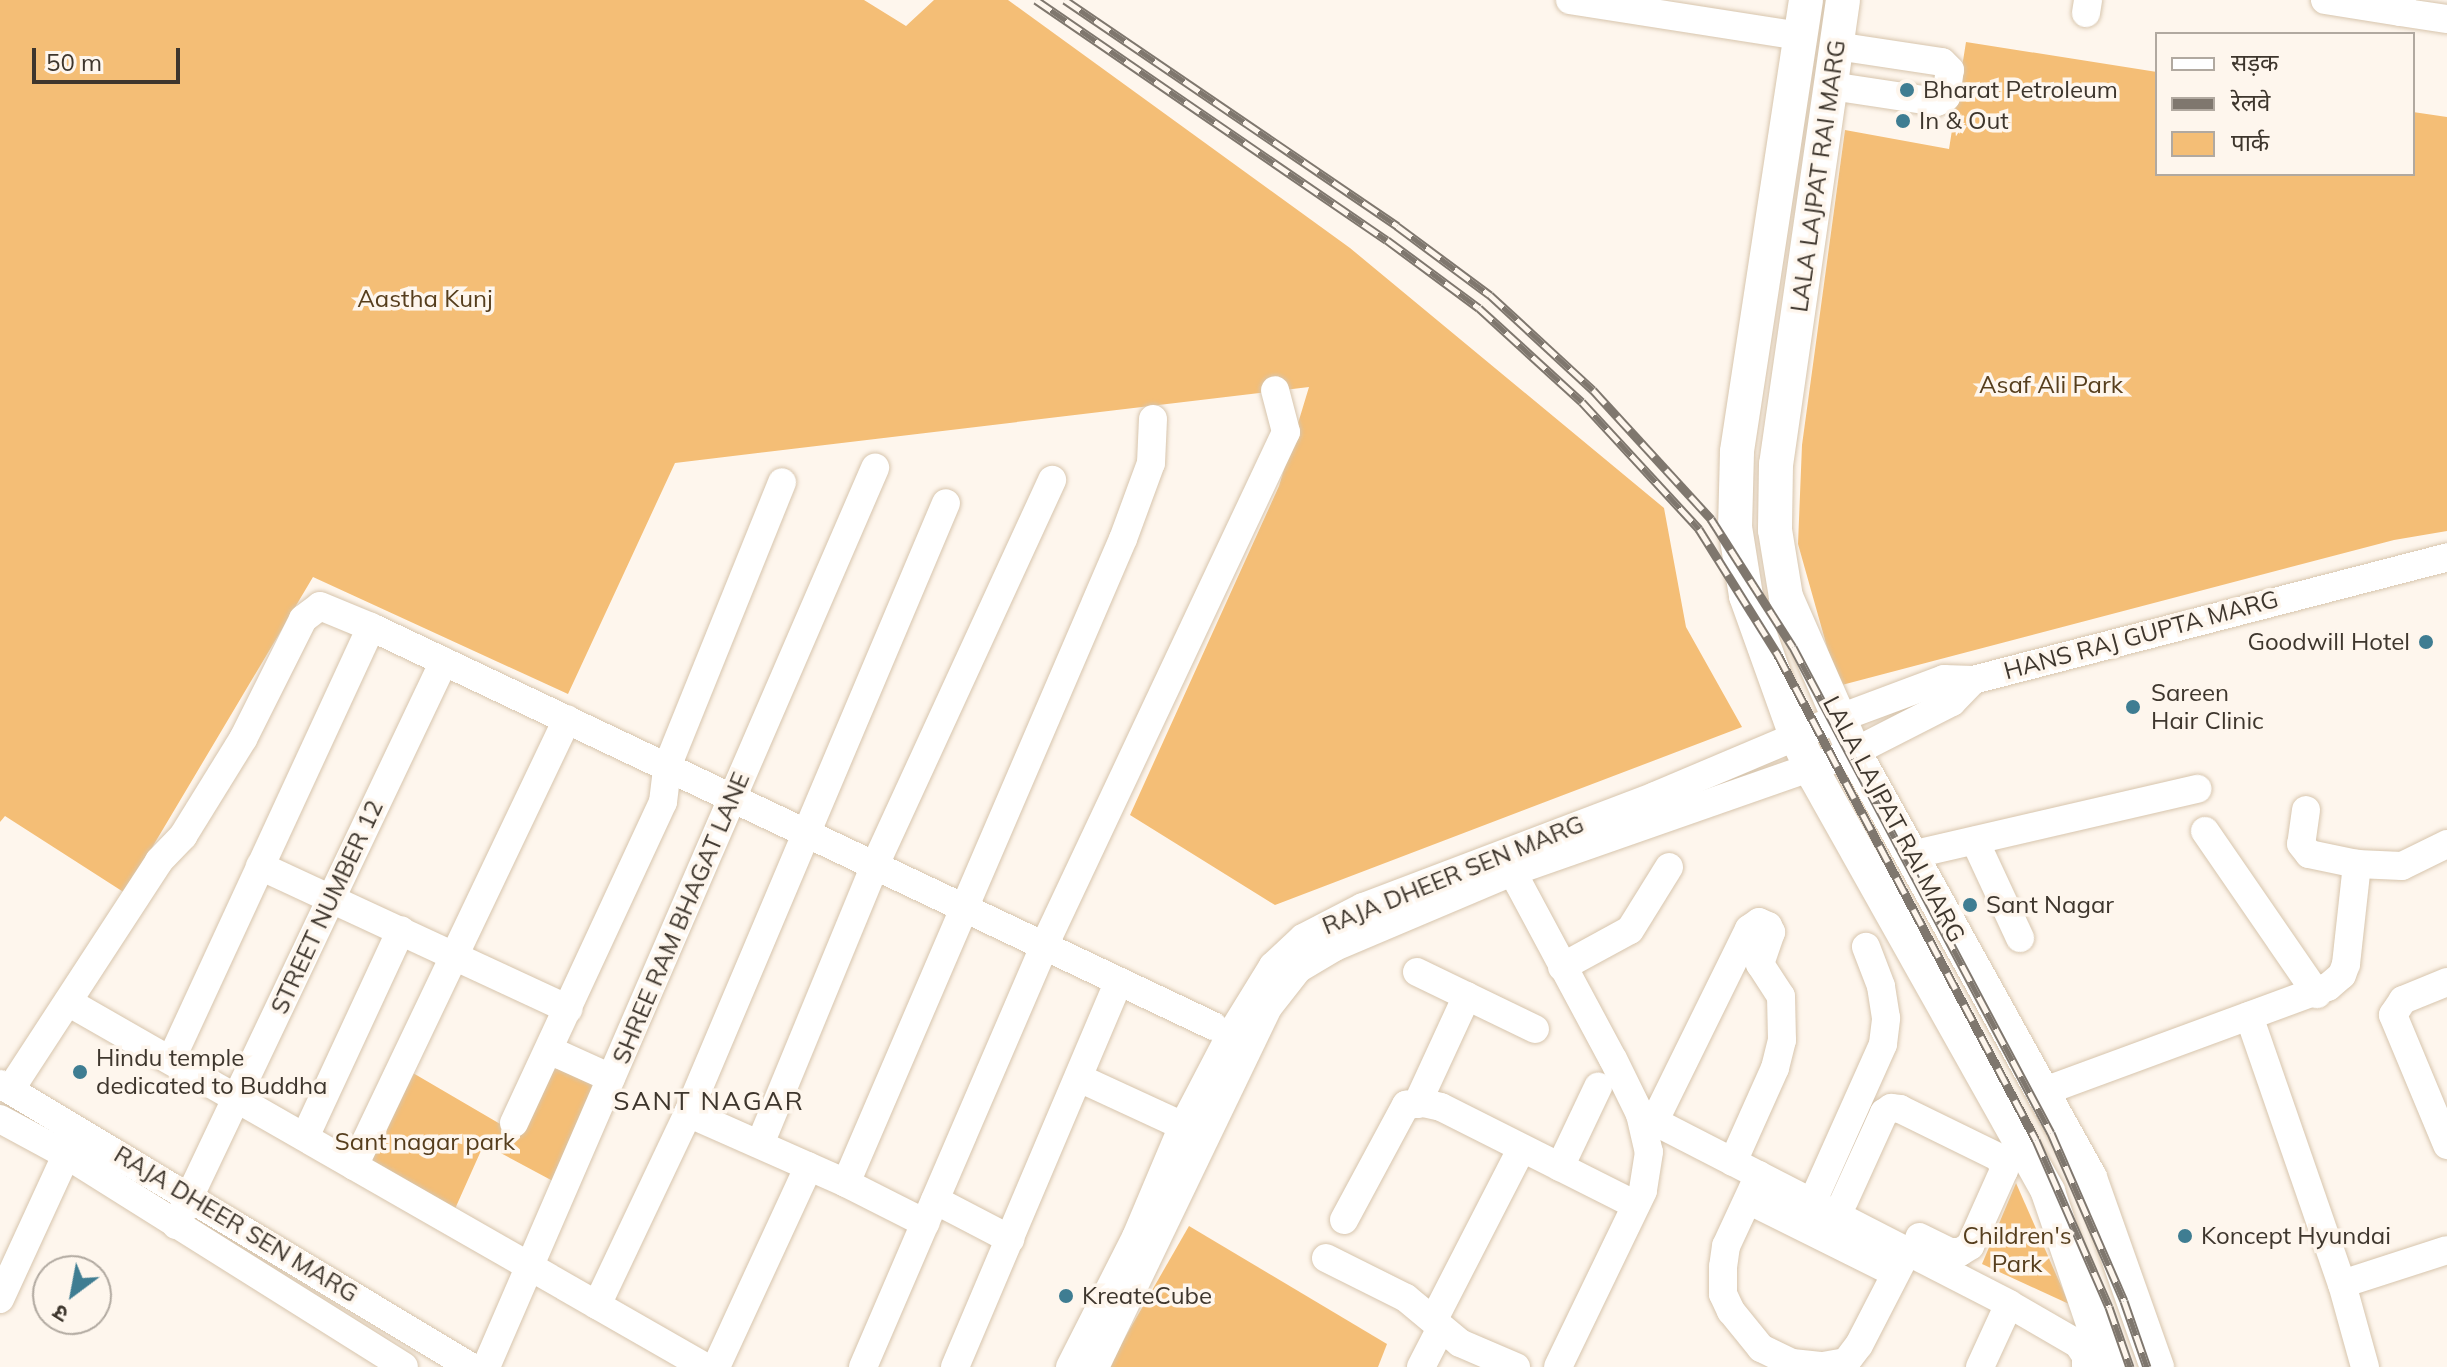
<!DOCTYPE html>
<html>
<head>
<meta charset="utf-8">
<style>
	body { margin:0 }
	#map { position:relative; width:2447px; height:1367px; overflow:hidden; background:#fef6ed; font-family:Mulish,"Noto Sans Devanagari",sans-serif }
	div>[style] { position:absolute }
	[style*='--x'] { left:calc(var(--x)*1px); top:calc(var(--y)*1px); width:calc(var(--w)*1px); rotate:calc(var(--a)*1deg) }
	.green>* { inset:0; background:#f4be76 }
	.roads { filter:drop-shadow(0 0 2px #d7c5ad) drop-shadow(0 0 2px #d7c5ad) }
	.minor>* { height:28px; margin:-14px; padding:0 14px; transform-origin:14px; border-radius:14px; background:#fff }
	.major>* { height:34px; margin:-17px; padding:0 17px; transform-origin:17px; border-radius:17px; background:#fff }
	.rail>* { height:9px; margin-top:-4.5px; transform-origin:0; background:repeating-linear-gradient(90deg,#fef6ed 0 18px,#7f776e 0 36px); box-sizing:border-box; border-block:2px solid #7f776e }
	.dots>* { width:22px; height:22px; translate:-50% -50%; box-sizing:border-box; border:4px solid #fef6ed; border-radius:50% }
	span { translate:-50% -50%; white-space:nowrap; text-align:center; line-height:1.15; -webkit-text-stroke:7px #fef6ed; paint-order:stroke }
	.poi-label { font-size:24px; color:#3e362d }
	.left { translate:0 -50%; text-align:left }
	.right { translate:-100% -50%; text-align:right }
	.street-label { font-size:24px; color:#3e362d }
	.park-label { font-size:24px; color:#563e1d }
	.neighbourhood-label { font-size:26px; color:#3e362d; letter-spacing:2px }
	.legend { position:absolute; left:2155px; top:32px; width:260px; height:144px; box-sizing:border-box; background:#fef6ed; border:2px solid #b1a9a0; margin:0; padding:10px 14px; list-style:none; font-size:24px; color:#3e362d }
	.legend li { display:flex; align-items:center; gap:16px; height:40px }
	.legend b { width:40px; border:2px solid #b1a9a0 }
	.north { position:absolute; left:32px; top:1255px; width:80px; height:80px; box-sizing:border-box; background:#fef6ed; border:2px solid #b1a9a0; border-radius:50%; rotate:212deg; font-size:22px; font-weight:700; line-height:32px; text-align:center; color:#3e362d }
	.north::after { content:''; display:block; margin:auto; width:28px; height:36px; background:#3f7d92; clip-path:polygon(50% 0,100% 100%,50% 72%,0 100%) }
	.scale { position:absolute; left:32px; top:48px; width:148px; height:36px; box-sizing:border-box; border:4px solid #3e362d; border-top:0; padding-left:10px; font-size:24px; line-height:28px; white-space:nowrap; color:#3e362d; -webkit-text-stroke:6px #fef6ed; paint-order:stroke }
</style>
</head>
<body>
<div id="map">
	<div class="green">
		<i style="clip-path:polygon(0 0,864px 0,906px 26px,934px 0,1008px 0,1350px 248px,1664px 508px,1686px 627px,1742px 727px,1275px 905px,1130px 815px,1279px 486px,1309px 387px,675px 463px,568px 694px,313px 577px,125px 893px,5px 816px,0 822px)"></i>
		<i style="clip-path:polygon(1966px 42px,2157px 72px,2157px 174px,2413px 174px,2413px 112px,2447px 117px,2447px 531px,2394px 540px,1838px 686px,1798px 544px,1802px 445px,1845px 130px,1949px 149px)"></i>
		<i style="clip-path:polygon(554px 1053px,611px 1078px,564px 1187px,484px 1144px,450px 1220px,354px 1166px,401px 1066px,512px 1131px)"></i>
		<i style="clip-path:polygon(2016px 1183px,2069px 1304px,1982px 1264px)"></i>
		<i style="clip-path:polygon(1189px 1226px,1387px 1344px,1378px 1367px,1108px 1367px)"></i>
	</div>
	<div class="roads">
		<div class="minor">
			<i style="--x:1570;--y:0;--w:234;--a:8.9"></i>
			<i style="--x:2325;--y:0;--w:76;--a:9.1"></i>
			<i style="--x:2402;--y:0;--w:12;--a:99"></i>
			<i style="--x:2400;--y:12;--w:48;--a:8.5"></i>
			<i style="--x:2086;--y:13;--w:13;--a:-81"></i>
			<i style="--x:1831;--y:86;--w:107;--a:8.6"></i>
			<i style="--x:1937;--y:102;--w:10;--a:-29"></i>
			<i style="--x:1946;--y:97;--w:27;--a:-82"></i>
			<i style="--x:1950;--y:70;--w:11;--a:-135"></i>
			<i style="--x:1942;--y:62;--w:107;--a:-171.4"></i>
			<i style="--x:2306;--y:810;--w:34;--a:98"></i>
			<i style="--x:2301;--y:844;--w:13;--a:51"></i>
			<i style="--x:2309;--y:854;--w:49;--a:11.8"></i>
			<i style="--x:2357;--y:864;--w:45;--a:2.5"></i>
			<i style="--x:2402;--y:866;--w:50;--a:-26.1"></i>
			<i style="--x:2205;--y:831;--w:198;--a:55.5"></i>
			<i style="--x:1975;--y:841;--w:107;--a:65.1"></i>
			<i style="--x:1911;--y:855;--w:294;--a:-13"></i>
			<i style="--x:1505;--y:858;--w:228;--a:61.8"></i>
			<i style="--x:1613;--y:1059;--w:61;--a:63.9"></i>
			<i style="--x:1640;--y:1114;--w:39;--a:77"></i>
			<i style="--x:1649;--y:1152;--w:39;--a:99"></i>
			<i style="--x:1643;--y:1191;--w:195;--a:115.8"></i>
			<i style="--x:260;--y:866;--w:340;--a:24.9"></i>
			<i style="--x:1562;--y:967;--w:77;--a:-28.6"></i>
			<i style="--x:1630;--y:930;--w:74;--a:-58.2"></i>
			<i style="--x:1417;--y:972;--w:131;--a:25.8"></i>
			<i style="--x:2447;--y:982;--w:48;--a:157.8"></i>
			<i style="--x:2403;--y:1000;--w:18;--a:124"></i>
			<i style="--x:2393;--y:1015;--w:141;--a:67.4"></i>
			<i style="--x:68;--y:1002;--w:734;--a:29.81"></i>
			<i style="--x:2249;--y:1016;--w:284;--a:70.9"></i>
			<i style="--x:2342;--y:1284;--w:86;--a:74.5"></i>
			<i style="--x:549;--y:1050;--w:68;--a:24.3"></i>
			<i style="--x:171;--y:1060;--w:477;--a:-65.2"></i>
			<i style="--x:1079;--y:1078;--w:131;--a:24.8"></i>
			<i style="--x:0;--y:1084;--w:549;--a:31"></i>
			<i style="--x:10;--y:1090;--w:273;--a:-56.9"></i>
			<i style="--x:159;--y:861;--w:35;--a:-46"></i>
			<i style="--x:183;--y:836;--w:114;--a:-58.3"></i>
			<i style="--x:243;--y:739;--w:134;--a:-63.4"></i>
			<i style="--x:303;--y:619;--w:21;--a:-37"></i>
			<i style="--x:320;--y:606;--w:55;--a:22.4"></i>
			<i style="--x:371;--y:627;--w:932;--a:25.35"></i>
			<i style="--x:2042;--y:1092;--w:305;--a:-20.2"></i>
			<i style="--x:2328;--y:987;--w:18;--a:-41"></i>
			<i style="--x:2342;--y:975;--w:12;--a:-70"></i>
			<i style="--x:2346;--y:964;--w:101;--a:-83.7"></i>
			<i style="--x:1417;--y:1104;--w:119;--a:-65.2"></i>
			<i style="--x:688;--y:1113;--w:173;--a:23.9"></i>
			<i style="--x:846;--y:1183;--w:89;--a:26.9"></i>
			<i style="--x:1640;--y:1114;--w:415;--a:27.2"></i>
			<i style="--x:2009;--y:1304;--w:80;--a:30.1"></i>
			<i style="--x:2078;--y:1344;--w:14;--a:56"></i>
			<i style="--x:2086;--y:1356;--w:11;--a:90"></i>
			<i style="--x:0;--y:1119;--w:74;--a:28.3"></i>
			<i style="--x:65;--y:1154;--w:400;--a:32.1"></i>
			<i style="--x:1655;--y:1120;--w:213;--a:-63.8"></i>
			<i style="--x:1749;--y:929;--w:12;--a:-35"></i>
			<i style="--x:1759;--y:922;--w:10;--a:24"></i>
			<i style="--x:1768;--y:926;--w:7;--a:63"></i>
			<i style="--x:1771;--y:932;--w:34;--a:109"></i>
			<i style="--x:1760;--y:964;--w:38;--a:57"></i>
			<i style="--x:1781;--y:996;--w:44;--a:88.7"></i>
			<i style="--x:1782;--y:1040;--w:29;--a:104"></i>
			<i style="--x:1775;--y:1068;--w:103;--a:114.1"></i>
			<i style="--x:514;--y:1123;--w:354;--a:-65.1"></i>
			<i style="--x:663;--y:802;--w:35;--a:-83"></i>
			<i style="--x:667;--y:767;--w:307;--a:-68"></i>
			<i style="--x:305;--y:1137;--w:228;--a:-65.1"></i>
			<i style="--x:760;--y:1144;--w:302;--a:-67.6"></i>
			<i style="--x:875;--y:865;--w:424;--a:-65.3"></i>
			<i style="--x:354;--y:1166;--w:495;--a:-64.5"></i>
			<i style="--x:1560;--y:1167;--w:89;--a:-64.6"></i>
			<i style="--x:1759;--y:1175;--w:78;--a:114.9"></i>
			<i style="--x:1726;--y:1246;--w:21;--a:98"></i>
			<i style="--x:1723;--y:1267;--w:27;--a:90"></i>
			<i style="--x:1723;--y:1294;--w:19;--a:65"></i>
			<i style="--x:1731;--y:1311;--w:48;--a:51"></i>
			<i style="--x:1761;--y:1348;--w:34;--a:26"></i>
			<i style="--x:1792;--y:1363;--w:31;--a:6"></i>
			<i style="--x:1823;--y:1366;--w:23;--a:-10"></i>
			<i style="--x:1846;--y:1362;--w:21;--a:-53"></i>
			<i style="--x:1859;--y:1345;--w:105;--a:-62.7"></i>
			<i style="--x:846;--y:1183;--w:701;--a:-66.73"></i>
			<i style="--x:1123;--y:539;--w:81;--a:-69.8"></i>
			<i style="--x:1151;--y:463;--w:44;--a:-87.4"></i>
			<i style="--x:935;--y:1200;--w:85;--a:27.5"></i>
			<i style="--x:1748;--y:1200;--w:164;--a:26.4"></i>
			<i style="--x:1844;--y:1201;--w:97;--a:-65.6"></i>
			<i style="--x:1884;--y:1113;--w:9;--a:-36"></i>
			<i style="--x:1891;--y:1108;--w:9;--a:6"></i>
			<i style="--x:1900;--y:1109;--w:111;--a:26.1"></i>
			<i style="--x:2000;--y:1158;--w:13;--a:72"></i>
			<i style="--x:2004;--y:1170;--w:83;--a:114.1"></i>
			<i style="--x:1970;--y:1246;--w:12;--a:149"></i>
			<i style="--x:1960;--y:1252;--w:10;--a:180"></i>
			<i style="--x:1950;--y:1252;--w:34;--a:-154"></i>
			<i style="--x:1812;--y:1203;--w:174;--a:-65.9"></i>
			<i style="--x:1883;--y:1044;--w:26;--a:-83"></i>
			<i style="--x:1886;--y:1018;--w:32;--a:-99"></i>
			<i style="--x:1881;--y:986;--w:42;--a:-111"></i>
			<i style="--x:1344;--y:1220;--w:131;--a:-61.7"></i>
			<i style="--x:1406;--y:1105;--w:18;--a:-6"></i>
			<i style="--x:1424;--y:1103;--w:17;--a:13"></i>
			<i style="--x:1441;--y:1107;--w:218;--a:26.7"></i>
			<i style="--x:176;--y:1225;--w:624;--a:-64.58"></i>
			<i style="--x:1326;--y:1258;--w:89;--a:26.6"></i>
			<i style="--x:1406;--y:1298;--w:70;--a:39.8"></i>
			<i style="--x:1460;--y:1343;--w:61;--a:23.2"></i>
			<i style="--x:2342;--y:1284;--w:110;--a:-17.9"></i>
			<i style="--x:0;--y:1299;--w:175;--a:-65.3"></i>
			<i style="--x:597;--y:1305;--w:212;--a:-64.6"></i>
			<i style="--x:688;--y:1113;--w:662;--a:-67.07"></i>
			<i style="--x:1434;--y:1319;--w:192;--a:-62.8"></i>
			<i style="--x:486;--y:1367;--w:980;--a:-66.6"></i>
			<i style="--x:716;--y:1367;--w:221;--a:-65.2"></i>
			<i style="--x:863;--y:1367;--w:458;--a:-66.7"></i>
			<i style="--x:1044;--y:946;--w:568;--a:-64.79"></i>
			<i style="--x:1286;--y:432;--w:43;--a:-104.7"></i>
			<i style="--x:955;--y:1367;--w:419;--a:-67"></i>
			<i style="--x:1070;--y:1367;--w:146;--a:-63.1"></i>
			<i style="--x:1136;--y:1237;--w:121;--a:-67.1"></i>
			<i style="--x:1183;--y:1126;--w:104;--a:-62.4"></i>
			<i style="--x:1231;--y:1034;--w:80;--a:-58.3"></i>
			<i style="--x:1273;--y:966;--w:41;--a:-43"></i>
			<i style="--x:1303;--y:938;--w:68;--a:-27.3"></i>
			<i style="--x:1363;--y:907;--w:312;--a:-20.8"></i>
			<i style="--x:1655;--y:796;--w:198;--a:-22.9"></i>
			<i style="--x:1837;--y:719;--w:114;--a:-20.5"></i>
			<i style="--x:1944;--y:679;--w:29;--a:2"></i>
			<i style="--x:1095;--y:1367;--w:401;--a:-64.3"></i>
			<i style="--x:1269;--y:1006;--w:47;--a:-51.9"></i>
			<i style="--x:1298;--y:969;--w:43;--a:-30.7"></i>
			<i style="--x:1335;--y:947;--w:192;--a:-23"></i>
			<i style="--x:1512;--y:872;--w:362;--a:-19.3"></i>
			<i style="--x:1854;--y:752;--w:110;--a:-27"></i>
			<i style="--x:1952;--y:702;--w:30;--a:-46"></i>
			<i style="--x:1973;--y:680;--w:490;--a:-14.5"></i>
			<i style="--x:1421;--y:1367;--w:44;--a:-62.9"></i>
			<i style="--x:1980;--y:1367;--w:69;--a:-65.3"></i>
		</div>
		<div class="major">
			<i style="--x:1806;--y:0;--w:457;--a:98.7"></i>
			<i style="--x:1737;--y:452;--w:75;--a:91.5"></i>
			<i style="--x:1735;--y:527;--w:70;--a:80.9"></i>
			<i style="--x:1746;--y:596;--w:149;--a:70.3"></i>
			<i style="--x:1796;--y:736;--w:44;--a:64.6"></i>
			<i style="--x:1815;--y:776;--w:477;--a:60.7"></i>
			<i style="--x:2048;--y:1192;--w:185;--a:71.1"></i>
			<i style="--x:1843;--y:0;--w:469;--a:98.2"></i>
			<i style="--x:1776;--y:464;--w:66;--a:90.9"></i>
			<i style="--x:1775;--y:530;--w:68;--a:80.7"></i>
			<i style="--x:1786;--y:597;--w:169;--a:66.3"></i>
			<i style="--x:1854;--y:752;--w:487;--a:61"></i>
			<i style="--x:2090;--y:1178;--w:201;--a:70.5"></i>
		</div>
	</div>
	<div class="rail">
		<i style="--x:1036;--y:0;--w:425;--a:34.4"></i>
		<i style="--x:1387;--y:240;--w:114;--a:36.5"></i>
		<i style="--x:1479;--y:308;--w:139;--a:42.4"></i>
		<i style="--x:1582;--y:402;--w:173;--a:47.3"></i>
		<i style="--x:1699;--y:529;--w:149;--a:57.9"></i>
		<i style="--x:1778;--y:655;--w:549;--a:61.99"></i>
		<i style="--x:2036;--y:1140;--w:182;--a:66.4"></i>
		<i style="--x:2109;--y:1307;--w:64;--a:70.7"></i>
		<i style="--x:1065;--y:0;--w:402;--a:34.2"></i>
		<i style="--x:1397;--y:226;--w:116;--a:36.6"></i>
		<i style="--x:1490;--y:295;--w:140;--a:42.7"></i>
		<i style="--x:1593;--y:390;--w:175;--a:47.5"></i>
		<i style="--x:1711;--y:519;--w:152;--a:57.4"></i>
		<i style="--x:1793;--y:647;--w:550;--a:62.04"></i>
		<i style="--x:2051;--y:1133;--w:183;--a:66.5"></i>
		<i style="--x:2124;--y:1301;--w:70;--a:70.8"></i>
	</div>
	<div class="dots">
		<i style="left:1907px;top:90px;background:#3f7d92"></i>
		<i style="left:1903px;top:121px;background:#3f7d92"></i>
		<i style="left:2426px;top:642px;background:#3f7d92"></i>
		<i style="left:2133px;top:707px;background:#3f7d92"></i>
		<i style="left:1970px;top:905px;background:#3f7d92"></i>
		<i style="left:80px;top:1072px;background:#3f7d92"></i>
		<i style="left:2185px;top:1236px;background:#3f7d92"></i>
		<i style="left:1066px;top:1296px;background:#3f7d92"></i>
	</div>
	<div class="poi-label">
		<span class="left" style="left:1923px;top:90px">Bharat Petroleum</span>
		<span class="left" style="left:1919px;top:121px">In &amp; Out</span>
		<span class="right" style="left:2410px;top:642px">Goodwill Hotel</span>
		<span class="left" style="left:2151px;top:707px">Sareen<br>Hair Clinic</span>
		<span class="left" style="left:1986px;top:905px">Sant Nagar</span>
		<span class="left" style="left:96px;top:1072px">Hindu temple<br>dedicated to Buddha</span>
		<span class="left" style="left:2201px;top:1236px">Koncept Hyundai</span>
		<span class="left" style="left:1082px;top:1296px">KreateCube</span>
	</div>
	<div class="street-label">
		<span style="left:1818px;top:176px;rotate:-82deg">LALA LAJPAT RAI MARG</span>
		<span style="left:2141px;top:635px;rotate:-15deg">HANS RAJ GUPTA MARG</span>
		<span style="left:1894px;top:819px;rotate:62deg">LALA LAJPAT RAI MARG</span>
		<span style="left:1453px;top:875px;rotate:-22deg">RAJA DHEER SEN MARG</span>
		<span style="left:327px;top:907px;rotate:-65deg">STREET NUMBER 12</span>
		<span style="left:681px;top:918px;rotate:-67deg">SHREE RAM BHAGAT LANE</span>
		<span style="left:236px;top:1224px;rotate:31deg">RAJA DHEER SEN MARG</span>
	</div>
	<div class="park-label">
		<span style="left:425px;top:299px">Aastha Kunj</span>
		<span style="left:2051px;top:385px">Asaf Ali Park</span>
		<span style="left:425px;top:1142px">Sant nagar park</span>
		<span style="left:2017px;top:1250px">Children's<br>Park</span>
	</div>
	<div class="neighbourhood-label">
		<span style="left:709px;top:1101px">SANT NAGAR</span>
	</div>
	<ul class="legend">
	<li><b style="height:10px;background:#fff"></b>सड़क</li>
	<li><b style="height:10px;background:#7f776e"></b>रेलवे</li>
	<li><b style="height:22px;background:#f4be76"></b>पार्क</li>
	</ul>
	<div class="north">उ</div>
	<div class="scale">50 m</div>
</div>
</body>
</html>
